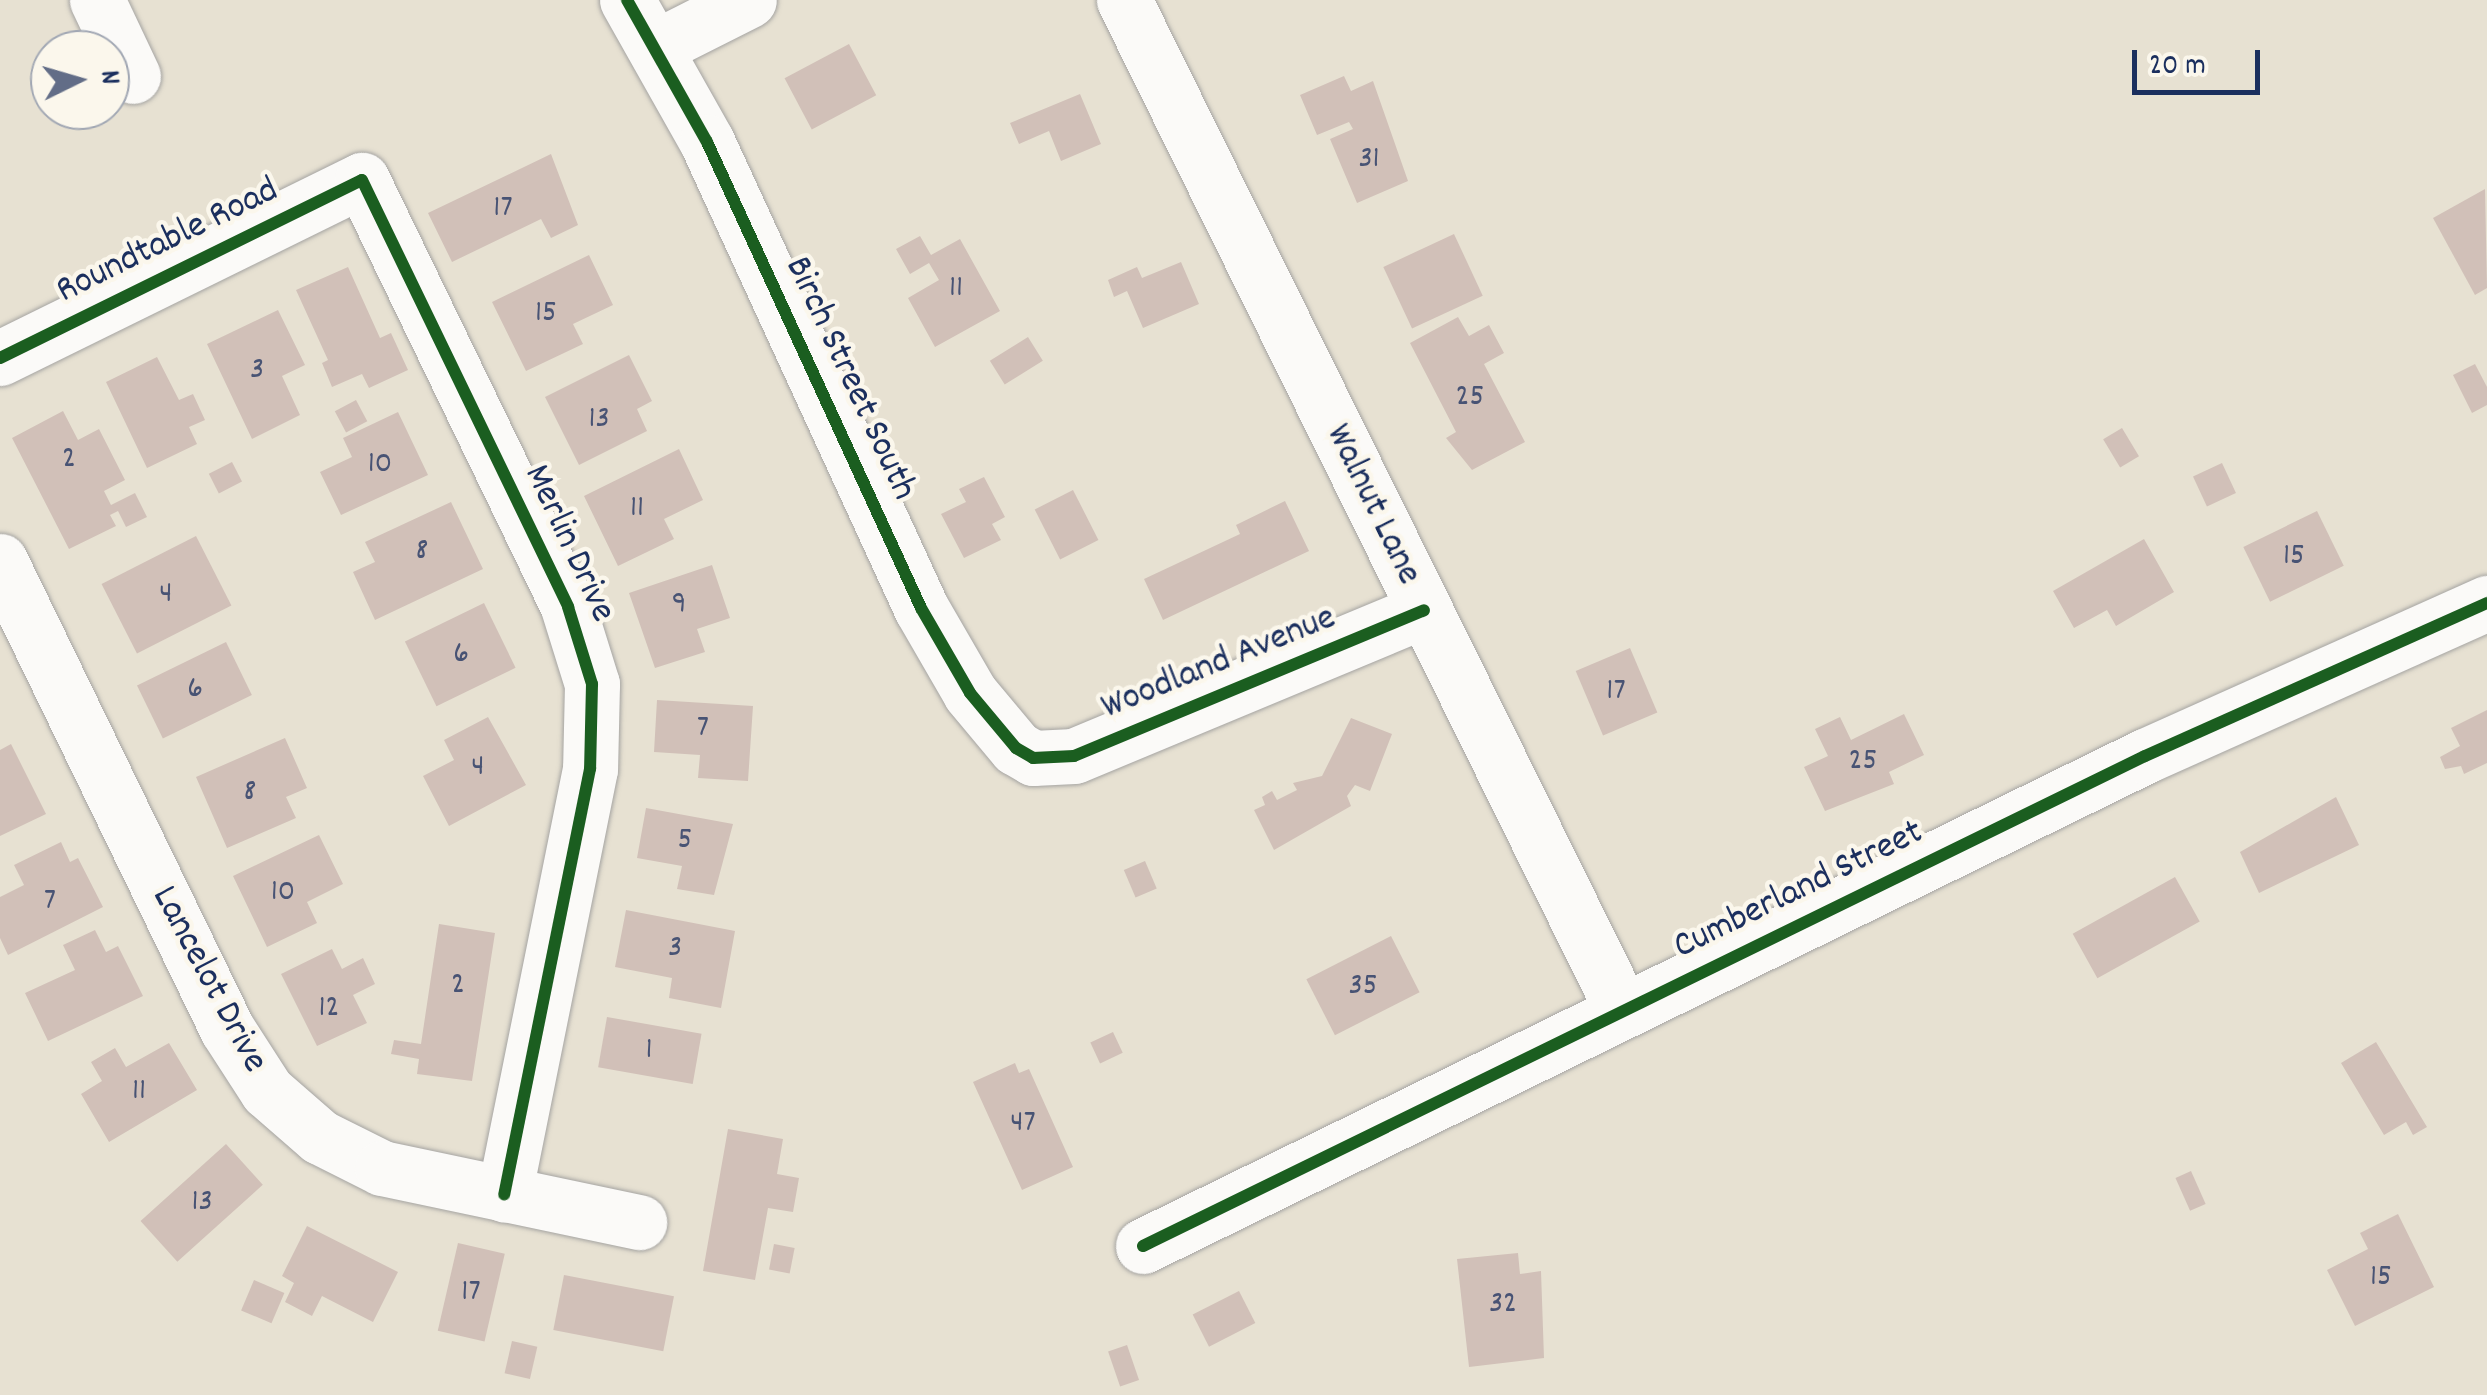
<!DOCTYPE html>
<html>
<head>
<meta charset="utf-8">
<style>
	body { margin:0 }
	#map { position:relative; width:2487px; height:1395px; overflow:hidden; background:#e7e1d2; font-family:Dekko,sans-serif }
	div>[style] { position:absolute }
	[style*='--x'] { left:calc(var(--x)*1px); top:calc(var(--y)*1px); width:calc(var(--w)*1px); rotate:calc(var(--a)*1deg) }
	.building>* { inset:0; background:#d1c0b8; transform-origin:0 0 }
	.roads { filter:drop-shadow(0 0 2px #a5a4a2) drop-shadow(0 0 2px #a5a4a2) }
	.minor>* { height:55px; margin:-27.5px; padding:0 27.5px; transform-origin:27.5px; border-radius:27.5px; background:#fbfaf8 }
	.cycleway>* { height:12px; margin:-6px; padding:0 6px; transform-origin:6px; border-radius:6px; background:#1b5e20 }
	span { translate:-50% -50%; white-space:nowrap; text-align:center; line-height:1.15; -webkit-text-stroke:9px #fbf7ec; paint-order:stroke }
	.number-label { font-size:32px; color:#485374 }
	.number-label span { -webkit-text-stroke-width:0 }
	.street-label { font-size:38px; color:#1b2f5e }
	.north { position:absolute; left:30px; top:30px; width:100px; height:100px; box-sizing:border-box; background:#fbf7ec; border:2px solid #a1a7b3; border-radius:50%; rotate:85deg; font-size:28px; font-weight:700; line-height:40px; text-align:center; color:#1b2f5e }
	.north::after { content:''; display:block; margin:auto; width:35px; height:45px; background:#626d87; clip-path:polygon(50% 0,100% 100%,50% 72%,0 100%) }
	.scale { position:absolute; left:2132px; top:50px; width:128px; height:45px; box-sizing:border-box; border:5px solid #1b2f5e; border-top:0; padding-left:12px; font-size:30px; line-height:35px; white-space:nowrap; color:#1b2f5e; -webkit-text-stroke:8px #fbf7ec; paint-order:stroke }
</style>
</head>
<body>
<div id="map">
	<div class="building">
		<i style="left:849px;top:44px;width:58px;height:73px;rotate:62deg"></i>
		<i style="clip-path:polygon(1344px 76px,1351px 91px,1373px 81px,1408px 181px,1357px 203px,1330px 139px,1353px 129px,1349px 122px,1317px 135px,1300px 95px)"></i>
		<i style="clip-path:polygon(1080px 94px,1101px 144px,1061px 161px,1049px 131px,1019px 144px,1010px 123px)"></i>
		<i style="clip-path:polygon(551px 154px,578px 225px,551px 238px,541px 219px,452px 262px,428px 213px)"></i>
		<i style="clip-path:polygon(2485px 189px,2487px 288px,2475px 295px,2433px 218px)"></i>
		<i style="left:1454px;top:234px;width:68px;height:78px;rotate:65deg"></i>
		<i style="clip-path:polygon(920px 236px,931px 255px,960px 239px,1000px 311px,935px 347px,908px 298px,939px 280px,929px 263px,910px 274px,896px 249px)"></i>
		<i style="clip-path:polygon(589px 255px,613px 305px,573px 324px,583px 344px,526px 371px,492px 302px)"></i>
		<i style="clip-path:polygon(1181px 262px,1199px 304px,1143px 328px,1127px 291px,1114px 297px,1108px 280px,1137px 267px,1142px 278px)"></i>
		<i style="clip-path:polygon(348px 267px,380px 338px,391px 333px,408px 370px,369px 388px,362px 374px,332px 387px,322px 363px,328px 360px,296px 290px)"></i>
		<i style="clip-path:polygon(278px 310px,305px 365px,282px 376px,300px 415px,252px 439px,207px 344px)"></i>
		<i style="clip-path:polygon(1458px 317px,1469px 336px,1489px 325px,1504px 353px,1484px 364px,1525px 442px,1472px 470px,1446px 438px,1456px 432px,1410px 343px)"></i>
		<i style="left:1028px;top:337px;width:28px;height:45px;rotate:58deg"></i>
		<i style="clip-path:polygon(629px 355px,652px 401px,637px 409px,647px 431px,579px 465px,545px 397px)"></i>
		<i style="clip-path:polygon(157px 357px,179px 400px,193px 394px,205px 420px,189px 427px,197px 444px,147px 468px,106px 382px)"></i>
		<i style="clip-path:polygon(2475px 364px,2487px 387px,2487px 405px,2472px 413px,2453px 375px)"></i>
		<i style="left:356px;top:400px;width:24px;height:24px;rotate:62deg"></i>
		<i style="clip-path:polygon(63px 411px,78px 440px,99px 429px,125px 480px,104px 491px,111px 505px,135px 493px,147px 517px,126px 527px,118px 511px,110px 515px,116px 526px,69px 549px,12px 438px)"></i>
		<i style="clip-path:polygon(398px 412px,428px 475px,341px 515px,320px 472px,352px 457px,343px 438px)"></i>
		<i style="left:2122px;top:428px;width:33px;height:22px;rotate:59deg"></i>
		<i style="clip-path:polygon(679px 449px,703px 500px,664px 519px,674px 539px,618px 566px,584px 496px)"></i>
		<i style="left:232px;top:462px;width:22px;height:26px;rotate:63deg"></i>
		<i style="left:2222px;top:463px;width:33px;height:32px;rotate:65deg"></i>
		<i style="clip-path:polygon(984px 477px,1005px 517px,992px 524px,1001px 540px,964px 558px,941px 514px,966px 502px,959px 489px)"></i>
		<i style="left:1073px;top:490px;width:56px;height:43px;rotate:63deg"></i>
		<i style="clip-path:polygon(1285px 501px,1309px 551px,1163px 620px,1144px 579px,1240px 534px,1236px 525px)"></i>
		<i style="clip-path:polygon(451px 502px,483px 569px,375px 620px,353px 572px,375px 562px,365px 542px)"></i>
		<i style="left:2317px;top:511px;width:61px;height:82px;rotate:64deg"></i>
		<i style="left:196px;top:536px;width:78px;height:106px;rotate:63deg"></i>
		<i style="clip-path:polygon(2144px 539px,2174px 592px,2116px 626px,2107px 610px,2074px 628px,2053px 591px)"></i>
		<i style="clip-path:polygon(712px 565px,730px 618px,697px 629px,705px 652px,655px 668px,629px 593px)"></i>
		<i style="left:484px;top:603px;width:72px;height:88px;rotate:64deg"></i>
		<i style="left:226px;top:642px;width:59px;height:99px;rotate:64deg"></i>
		<i style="left:1630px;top:648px;width:70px;height:59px;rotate:67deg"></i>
		<i style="clip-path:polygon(657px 700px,753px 706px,748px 781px,698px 778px,700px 755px,654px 752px)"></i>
		<i style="clip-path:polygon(2487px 710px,2487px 763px,2464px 774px,2461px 766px,2445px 769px,2440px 757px,2460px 746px,2451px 728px)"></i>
		<i style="clip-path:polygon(1904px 714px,1924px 755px,1889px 772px,1894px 784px,1825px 811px,1804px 767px,1828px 756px,1815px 729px,1840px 717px,1851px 740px)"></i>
		<i style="clip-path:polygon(488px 717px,526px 785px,449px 826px,423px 776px,454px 760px,444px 740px)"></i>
		<i style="clip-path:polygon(1351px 718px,1392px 734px,1370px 791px,1355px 785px,1347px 796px,1351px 806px,1274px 850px,1254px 810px,1265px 805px,1262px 797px,1272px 791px,1277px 800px,1297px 790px,1293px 783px,1322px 776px)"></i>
		<i style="clip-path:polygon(285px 738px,307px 788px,286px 797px,296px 818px,227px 848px,196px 777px)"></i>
		<i style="clip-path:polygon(11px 744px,46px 814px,0 836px,0 750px)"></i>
		<i style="clip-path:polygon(2336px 797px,2359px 845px,2259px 893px,2240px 852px)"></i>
		<i style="clip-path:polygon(646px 808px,733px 824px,714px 895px,677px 889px,682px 866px,637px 858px)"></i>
		<i style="clip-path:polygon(319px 835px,343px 884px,307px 902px,317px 923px,267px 947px,233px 876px)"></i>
		<i style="clip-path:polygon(61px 842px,70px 862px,78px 858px,103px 907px,8px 955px,0 938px,0 897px,24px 885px,14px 865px)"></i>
		<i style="left:1145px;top:861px;width:30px;height:23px;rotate:67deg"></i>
		<i style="left:2175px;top:877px;width:51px;height:117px;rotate:61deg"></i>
		<i style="clip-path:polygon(626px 910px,735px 931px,721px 1008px,669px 998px,672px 978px,615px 967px)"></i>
		<i style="clip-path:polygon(439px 924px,495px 933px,472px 1081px,417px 1074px,419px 1059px,391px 1054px,394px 1040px,421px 1044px)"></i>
		<i style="clip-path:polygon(95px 930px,106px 952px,118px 946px,143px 996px,48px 1041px,25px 993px,75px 970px,63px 945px)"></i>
		<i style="left:1391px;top:936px;width:63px;height:95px;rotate:63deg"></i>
		<i style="clip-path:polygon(332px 949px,342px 969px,363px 958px,375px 984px,353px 995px,367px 1023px,317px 1046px,281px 974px)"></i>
		<i style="left:607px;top:1017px;width:96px;height:51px;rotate:10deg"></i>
		<i style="left:1113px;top:1032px;width:23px;height:25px;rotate:65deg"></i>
		<i style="clip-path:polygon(2376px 1042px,2427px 1127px,2413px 1135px,2406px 1122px,2384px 1135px,2341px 1063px)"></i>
		<i style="clip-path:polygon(169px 1043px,197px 1090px,109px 1142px,81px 1094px,102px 1081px,91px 1062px,115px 1048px,126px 1067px)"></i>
		<i style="clip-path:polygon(1015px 1063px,1019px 1073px,1029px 1069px,1073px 1167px,1022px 1190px,973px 1082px)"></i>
		<i style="clip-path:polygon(728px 1129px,783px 1139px,777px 1174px,799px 1178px,793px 1212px,768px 1208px,755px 1280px,703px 1271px)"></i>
		<i style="left:226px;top:1144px;width:55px;height:115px;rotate:48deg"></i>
		<i style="left:2191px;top:1171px;width:36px;height:17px;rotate:66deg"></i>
		<i style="clip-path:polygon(2398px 1214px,2434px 1287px,2355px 1326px,2327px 1270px,2368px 1249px,2360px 1233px)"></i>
		<i style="clip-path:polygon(307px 1226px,398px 1272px,373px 1322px,322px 1296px,312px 1316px,285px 1302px,294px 1283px,282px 1276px)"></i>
		<i style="left:458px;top:1243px;width:48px;height:90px;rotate:13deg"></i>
		<i style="left:774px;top:1244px;width:21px;height:26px;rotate:11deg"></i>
		<i style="clip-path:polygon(1518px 1253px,1520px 1274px,1541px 1271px,1544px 1358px,1469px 1367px,1457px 1259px)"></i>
		<i style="left:564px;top:1275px;width:112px;height:56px;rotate:11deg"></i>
		<i style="left:254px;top:1280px;width:33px;height:33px;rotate:23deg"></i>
		<i style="left:1239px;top:1291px;width:36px;height:52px;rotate:63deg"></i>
		<i style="left:512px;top:1341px;width:26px;height:33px;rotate:13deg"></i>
		<i style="left:1127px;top:1345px;width:37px;height:20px;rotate:71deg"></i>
	</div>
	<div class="roads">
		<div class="minor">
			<i style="--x:97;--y:0;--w:84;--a:64.7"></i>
			<i style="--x:627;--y:0;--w:163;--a:60.6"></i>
			<i style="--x:707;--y:142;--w:513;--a:65.33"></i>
			<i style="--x:921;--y:608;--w:98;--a:60"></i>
			<i style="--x:970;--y:693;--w:72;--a:50.1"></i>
			<i style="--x:1016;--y:748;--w:20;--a:30"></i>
			<i style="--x:1033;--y:758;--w:41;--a:-2.8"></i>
			<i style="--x:1074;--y:756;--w:379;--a:-22.6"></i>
			<i style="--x:1124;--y:0;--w:1126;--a:63.75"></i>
			<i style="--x:656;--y:47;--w:104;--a:-26.8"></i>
			<i style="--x:0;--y:358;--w:403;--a:-26.2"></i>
			<i style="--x:362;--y:180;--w:474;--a:64.2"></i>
			<i style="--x:568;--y:607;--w:81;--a:72.7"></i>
			<i style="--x:592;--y:684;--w:85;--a:91.3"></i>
			<i style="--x:590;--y:769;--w:434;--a:101.4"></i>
			<i style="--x:0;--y:561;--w:520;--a:64.12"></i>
			<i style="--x:227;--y:1029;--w:74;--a:57.2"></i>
			<i style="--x:267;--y:1091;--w:70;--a:41"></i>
			<i style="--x:320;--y:1137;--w:69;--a:26.6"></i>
			<i style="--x:382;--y:1168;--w:263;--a:11.9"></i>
			<i style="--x:1143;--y:1246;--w:1115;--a:-26.06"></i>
			<i style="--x:2145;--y:756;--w:375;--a:-24.1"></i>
		</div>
	</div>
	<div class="cycleway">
		<i style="--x:627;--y:0;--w:163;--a:60.6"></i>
		<i style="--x:707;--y:142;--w:513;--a:65.33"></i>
		<i style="--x:921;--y:608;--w:98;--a:60"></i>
		<i style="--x:970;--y:693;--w:72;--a:50.1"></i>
		<i style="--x:1016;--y:748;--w:20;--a:30"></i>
		<i style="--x:1033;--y:758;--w:41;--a:-2.8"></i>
		<i style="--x:1074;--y:756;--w:379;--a:-22.6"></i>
		<i style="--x:0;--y:358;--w:403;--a:-26.2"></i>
		<i style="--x:362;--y:180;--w:474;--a:64.2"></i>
		<i style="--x:568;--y:607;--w:81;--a:72.7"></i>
		<i style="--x:592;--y:684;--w:85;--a:91.3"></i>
		<i style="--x:590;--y:769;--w:434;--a:101.4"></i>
		<i style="--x:1143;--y:1246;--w:1115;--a:-26.06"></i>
		<i style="--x:2145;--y:756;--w:375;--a:-24.1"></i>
	</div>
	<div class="number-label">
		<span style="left:1369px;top:160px">31</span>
		<span style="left:503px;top:209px">17</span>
		<span style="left:956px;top:289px">11</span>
		<span style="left:546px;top:314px">15</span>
		<span style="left:257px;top:371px">3</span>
		<span style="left:1470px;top:398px">25</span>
		<span style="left:599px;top:420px">13</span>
		<span style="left:69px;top:460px">2</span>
		<span style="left:380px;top:465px">10</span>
		<span style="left:637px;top:509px">11</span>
		<span style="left:422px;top:552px">8</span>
		<span style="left:2294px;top:557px">15</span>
		<span style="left:166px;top:595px">4</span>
		<span style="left:679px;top:605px">9</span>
		<span style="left:461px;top:655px">6</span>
		<span style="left:195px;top:690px">6</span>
		<span style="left:1616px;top:692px">17</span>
		<span style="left:703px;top:729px">7</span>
		<span style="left:1863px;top:762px">25</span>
		<span style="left:478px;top:768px">4</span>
		<span style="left:250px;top:793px">8</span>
		<span style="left:685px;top:841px">5</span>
		<span style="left:283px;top:893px">10</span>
		<span style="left:50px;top:902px">7</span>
		<span style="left:675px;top:949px">3</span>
		<span style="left:458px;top:986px">2</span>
		<span style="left:1363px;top:987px">35</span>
		<span style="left:329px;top:1009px">12</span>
		<span style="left:649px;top:1051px">1</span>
		<span style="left:139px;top:1092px">11</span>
		<span style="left:1023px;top:1124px">47</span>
		<span style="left:202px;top:1203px">13</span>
		<span style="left:2381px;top:1278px">15</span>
		<span style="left:471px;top:1293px">17</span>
		<span style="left:1503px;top:1305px">32</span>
	</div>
	<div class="street-label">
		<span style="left:168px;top:242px;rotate:-26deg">Roundtable Road</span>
		<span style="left:849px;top:379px;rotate:65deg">Birch Street South</span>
		<span style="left:1372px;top:505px;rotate:64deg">Walnut Lane</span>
		<span style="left:568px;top:544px;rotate:65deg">Merlin Drive</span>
		<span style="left:1219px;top:664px;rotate:-22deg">Woodland Avenue</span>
		<span style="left:1799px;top:891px;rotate:-26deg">Cumberland Street</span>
		<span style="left:208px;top:980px;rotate:62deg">Lancelot Drive</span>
	</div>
	<div class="north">N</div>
	<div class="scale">20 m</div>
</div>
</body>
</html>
